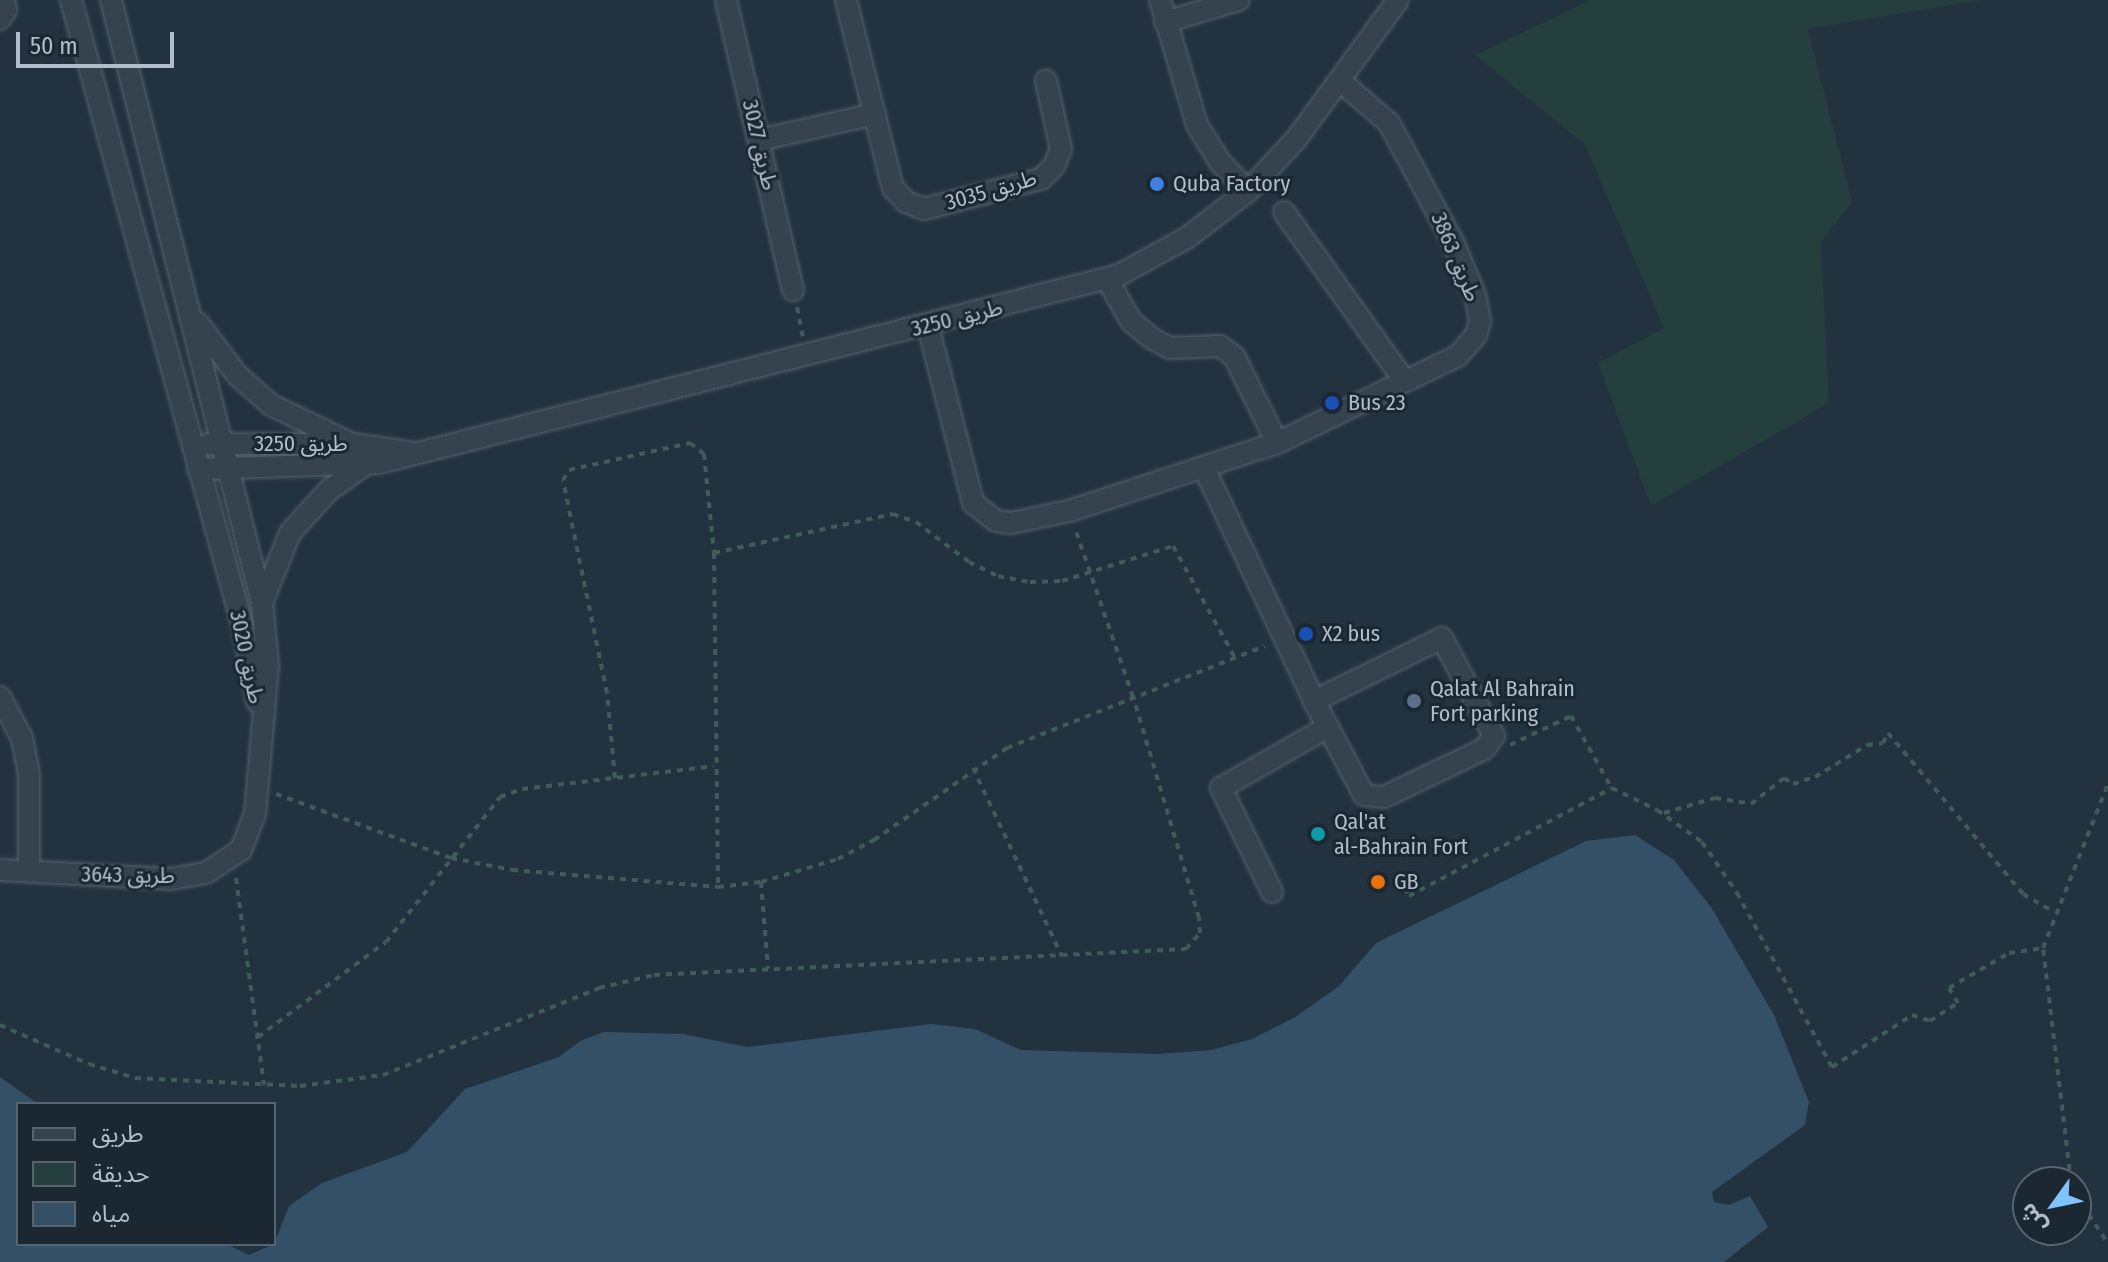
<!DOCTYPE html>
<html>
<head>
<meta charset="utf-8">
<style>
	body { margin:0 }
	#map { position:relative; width:2108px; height:1262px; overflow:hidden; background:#22323e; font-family:"Fira Sans Condensed","Noto Sans Arabic",sans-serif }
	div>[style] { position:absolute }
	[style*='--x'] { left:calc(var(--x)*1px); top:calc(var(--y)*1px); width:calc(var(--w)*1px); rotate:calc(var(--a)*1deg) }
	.green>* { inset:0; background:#243f3e }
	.water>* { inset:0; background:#345066 }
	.path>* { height:4px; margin-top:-2px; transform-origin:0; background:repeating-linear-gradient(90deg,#415b5a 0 6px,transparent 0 12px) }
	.roads { filter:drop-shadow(0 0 2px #54616b) drop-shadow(0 0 2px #54616b) }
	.minor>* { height:20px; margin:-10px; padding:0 10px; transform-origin:10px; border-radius:10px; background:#36434e }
	.dots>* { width:22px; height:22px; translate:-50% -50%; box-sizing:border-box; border:4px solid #1b2832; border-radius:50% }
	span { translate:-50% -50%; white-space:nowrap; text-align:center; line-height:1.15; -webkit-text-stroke:6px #1b2832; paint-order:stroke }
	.street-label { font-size:22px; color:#b1bec9 }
	.poi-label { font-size:22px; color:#b1bec9 }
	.left { translate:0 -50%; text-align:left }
	.legend { position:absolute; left:16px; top:1102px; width:260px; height:144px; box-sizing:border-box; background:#1b2832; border:2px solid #57646e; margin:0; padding:10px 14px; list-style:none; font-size:24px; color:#b1bec9 }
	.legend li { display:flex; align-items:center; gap:16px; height:40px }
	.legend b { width:40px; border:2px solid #57646e }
	.north { position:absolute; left:2012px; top:1166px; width:80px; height:80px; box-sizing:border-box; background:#1b2832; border:2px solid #57646e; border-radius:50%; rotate:237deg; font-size:22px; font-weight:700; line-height:32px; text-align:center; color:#b1bec9 }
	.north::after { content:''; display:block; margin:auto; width:28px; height:36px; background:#81c3fe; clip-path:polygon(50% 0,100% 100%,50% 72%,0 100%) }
	.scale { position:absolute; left:16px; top:32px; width:158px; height:36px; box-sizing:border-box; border:4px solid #b1bec9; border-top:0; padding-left:10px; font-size:24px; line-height:28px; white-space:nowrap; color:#b1bec9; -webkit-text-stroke:6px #1b2832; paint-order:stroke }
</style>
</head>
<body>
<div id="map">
	<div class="green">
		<i style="clip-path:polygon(1591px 0,1983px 0,1808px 29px,1852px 202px,1821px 242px,1829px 403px,1651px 506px,1598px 363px,1664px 328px,1585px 145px,1475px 55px)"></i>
	</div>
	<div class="water">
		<i style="clip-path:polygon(1635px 835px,1674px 860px,1711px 907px,1774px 1015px,1809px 1102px,1805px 1125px,1712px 1192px,1714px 1202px,1729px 1205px,1750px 1196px,1768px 1227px,1724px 1262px,0 1262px,0 1077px,38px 1104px,18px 1104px,18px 1244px,226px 1244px,249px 1255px,274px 1244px,289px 1206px,322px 1183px,407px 1152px,465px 1089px,559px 1057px,580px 1041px,604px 1032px,683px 1034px,747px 1047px,931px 1024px,975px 1029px,1021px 1050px,1158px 1054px,1211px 1050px,1252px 1039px,1297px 1016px,1339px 986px,1376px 943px,1586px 841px)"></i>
	</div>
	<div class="path">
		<i style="--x:797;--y:307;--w:31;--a:79"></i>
		<i style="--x:714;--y:553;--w:183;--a:-12.3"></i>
		<i style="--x:893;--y:514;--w:24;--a:19"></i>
		<i style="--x:916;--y:522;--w:66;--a:37"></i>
		<i style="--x:969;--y:562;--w:32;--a:26"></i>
		<i style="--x:998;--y:576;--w:33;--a:11"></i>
		<i style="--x:1030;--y:582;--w:32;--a:-2"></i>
		<i style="--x:1062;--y:581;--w:116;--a:-17.5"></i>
		<i style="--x:1173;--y:546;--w:128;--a:61"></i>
		<i style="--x:1510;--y:745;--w:68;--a:-25.4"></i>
		<i style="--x:1571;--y:716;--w:81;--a:60.6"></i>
		<i style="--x:973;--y:768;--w:208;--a:64.7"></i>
		<i style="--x:615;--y:778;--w:85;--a:-95.4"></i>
		<i style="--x:607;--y:693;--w:217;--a:-101.7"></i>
		<i style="--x:563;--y:480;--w:12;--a:-59"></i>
		<i style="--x:569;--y:470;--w:124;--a:-12.6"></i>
		<i style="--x:690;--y:443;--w:18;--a:38"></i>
		<i style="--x:704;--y:454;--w:100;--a:84.2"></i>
		<i style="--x:714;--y:553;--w:334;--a:89.3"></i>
		<i style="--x:276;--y:794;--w:186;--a:20.1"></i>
		<i style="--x:451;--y:858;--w:62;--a:11.1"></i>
		<i style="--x:512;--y:870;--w:207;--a:4.7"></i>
		<i style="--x:718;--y:887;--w:43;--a:-6.6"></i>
		<i style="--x:761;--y:882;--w:80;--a:-16.6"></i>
		<i style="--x:838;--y:859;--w:41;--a:-27.8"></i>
		<i style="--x:874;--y:840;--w:162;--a:-34.7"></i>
		<i style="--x:1007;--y:748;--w:277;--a:-21.6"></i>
		<i style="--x:1664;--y:813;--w:53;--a:-16.4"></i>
		<i style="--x:1715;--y:798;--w:36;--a:9"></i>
		<i style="--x:1751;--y:804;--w:42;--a:-38.2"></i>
		<i style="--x:1784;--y:778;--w:11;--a:34"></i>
		<i style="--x:1793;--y:784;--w:23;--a:-18"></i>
		<i style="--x:1815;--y:777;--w:61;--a:-31.6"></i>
		<i style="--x:1867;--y:745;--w:16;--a:-7"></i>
		<i style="--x:1883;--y:743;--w:11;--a:-63"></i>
		<i style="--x:1888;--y:733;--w:210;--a:50"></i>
		<i style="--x:2023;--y:894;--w:36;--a:30"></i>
		<i style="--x:236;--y:878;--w:209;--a:82.3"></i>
		<i style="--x:761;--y:882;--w:87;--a:85.4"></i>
		<i style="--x:1405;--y:888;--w:9;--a:63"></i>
		<i style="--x:1409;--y:896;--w:230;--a:-28"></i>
		<i style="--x:1612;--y:788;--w:50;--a:26.1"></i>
		<i style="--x:1657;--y:810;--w:55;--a:35.4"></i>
		<i style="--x:1702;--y:842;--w:62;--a:55.5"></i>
		<i style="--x:1737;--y:893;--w:198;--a:61.4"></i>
		<i style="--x:1832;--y:1067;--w:95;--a:-33"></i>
		<i style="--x:1912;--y:1015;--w:19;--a:18"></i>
		<i style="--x:1930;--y:1021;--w:33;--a:-33"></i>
		<i style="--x:1958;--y:1003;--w:17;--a:-121"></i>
		<i style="--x:1949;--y:988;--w:69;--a:-30.3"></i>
		<i style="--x:2009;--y:953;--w:34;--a:-8"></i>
		<i style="--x:0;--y:1025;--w:97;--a:23.7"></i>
		<i style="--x:89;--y:1064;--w:48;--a:16.9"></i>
		<i style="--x:135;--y:1078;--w:165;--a:2.8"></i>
		<i style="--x:300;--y:1086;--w:84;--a:-7.5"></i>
		<i style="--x:383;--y:1075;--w:233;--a:-21.9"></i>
		<i style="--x:599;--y:988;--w:57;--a:-13.3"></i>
		<i style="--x:654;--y:975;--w:533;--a:-2.8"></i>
		<i style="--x:1186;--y:949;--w:21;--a:-49"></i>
		<i style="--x:1200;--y:933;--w:15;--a:-94"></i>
		<i style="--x:1199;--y:918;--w:231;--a:-106.6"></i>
		<i style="--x:1133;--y:697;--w:178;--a:-109"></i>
		<i style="--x:258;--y:1037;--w:159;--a:-36.6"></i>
		<i style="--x:386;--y:942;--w:184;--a:-51.8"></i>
		<i style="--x:500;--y:797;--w:23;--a:-20"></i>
		<i style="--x:522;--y:789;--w:193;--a:-6.8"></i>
		<i style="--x:2071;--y:1182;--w:236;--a:-96.8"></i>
		<i style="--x:2043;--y:948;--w:176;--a:-68.4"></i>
		<i style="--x:2076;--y:1194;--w:59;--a:57.4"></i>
	</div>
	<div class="roads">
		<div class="minor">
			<i style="--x:71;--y:0;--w:651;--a:74.68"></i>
			<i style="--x:243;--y:628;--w:75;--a:79.3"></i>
			<i style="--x:726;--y:0;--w:298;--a:77"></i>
			<i style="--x:846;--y:0;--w:194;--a:76"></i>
			<i style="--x:893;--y:188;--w:19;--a:47"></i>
			<i style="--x:906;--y:202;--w:19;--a:21"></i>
			<i style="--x:924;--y:209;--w:121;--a:-14.4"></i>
			<i style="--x:1041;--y:179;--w:18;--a:-45"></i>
			<i style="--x:1054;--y:166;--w:18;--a:-68"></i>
			<i style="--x:1061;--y:149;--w:70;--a:-102.4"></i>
			<i style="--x:1160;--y:0;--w:130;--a:73.5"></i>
			<i style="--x:1197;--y:125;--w:44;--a:58.1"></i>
			<i style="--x:1220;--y:162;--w:40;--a:46"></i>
			<i style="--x:0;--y:19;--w:11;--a:-56"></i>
			<i style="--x:6;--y:10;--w:10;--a:-101"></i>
			<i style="--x:1165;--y:22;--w:77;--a:-16.6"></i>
			<i style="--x:759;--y:140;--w:119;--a:-12.6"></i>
			<i style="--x:1284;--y:212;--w:206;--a:54.5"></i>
			<i style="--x:1107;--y:279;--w:48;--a:60.3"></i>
			<i style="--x:1131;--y:321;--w:26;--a:40"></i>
			<i style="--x:1151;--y:338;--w:21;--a:28"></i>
			<i style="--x:1170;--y:348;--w:50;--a:-2.3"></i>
			<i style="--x:1220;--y:346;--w:17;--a:36"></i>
			<i style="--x:1234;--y:356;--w:97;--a:63.7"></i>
			<i style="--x:198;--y:323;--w:65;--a:53.1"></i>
			<i style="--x:237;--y:375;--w:45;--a:41.4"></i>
			<i style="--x:271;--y:405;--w:90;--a:25.7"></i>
			<i style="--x:928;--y:326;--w:183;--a:75.7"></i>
			<i style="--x:973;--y:503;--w:29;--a:38"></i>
			<i style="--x:996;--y:521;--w:15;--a:8"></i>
			<i style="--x:1011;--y:523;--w:59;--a:-11.7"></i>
			<i style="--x:1069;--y:511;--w:219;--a:-18.1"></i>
			<i style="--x:1277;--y:443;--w:201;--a:-25.7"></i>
			<i style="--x:1458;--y:356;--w:28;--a:-49"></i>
			<i style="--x:1476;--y:335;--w:15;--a:-74"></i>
			<i style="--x:1480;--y:321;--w:26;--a:-101"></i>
			<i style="--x:1475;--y:295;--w:55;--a:-112.4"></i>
			<i style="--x:1454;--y:244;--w:137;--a:-118.2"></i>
			<i style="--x:1389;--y:123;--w:65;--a:-139.4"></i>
			<i style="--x:209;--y:444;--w:143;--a:0"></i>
			<i style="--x:352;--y:444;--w:58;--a:8"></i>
			<i style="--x:198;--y:469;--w:181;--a:-1.9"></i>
			<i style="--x:379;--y:463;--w:764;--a:-14.25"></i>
			<i style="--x:1119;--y:275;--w:79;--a:-28.8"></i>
			<i style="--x:1188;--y:237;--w:76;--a:-37.5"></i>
			<i style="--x:1248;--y:191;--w:72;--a:-47.2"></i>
			<i style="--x:1297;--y:138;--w:171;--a:-53.8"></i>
			<i style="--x:1205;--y:470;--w:255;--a:64.7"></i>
			<i style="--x:1314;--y:701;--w:106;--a:62"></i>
			<i style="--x:1364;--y:795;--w:20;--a:6"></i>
			<i style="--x:1384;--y:797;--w:111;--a:-25.6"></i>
			<i style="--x:1484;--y:749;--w:16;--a:-52"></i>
			<i style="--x:1494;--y:736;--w:111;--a:-118"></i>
			<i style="--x:1442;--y:638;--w:143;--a:153.8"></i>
			<i style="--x:262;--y:603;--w:75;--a:-68.2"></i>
			<i style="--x:290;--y:533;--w:58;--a:-47.8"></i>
			<i style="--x:329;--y:490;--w:44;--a:-34.8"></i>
			<i style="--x:0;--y:697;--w:47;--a:61.8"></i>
			<i style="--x:22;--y:738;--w:36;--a:79"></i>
			<i style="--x:29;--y:773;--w:99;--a:90"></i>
			<i style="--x:0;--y:870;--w:171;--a:3"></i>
			<i style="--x:171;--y:879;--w:36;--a:-10"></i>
			<i style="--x:206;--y:873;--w:42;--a:-33.3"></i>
			<i style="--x:241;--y:850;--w:39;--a:-69"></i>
			<i style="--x:255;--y:814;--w:149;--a:-85"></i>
			<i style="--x:268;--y:666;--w:63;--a:-95.4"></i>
			<i style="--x:262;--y:603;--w:622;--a:-104.06"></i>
			<i style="--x:1272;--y:892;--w:116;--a:-116.1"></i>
			<i style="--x:1221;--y:788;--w:123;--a:-29.7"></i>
		</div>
	</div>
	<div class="dots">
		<i style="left:1157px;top:184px;background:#3f7fe0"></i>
		<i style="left:1332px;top:403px;background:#1a4fb4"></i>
		<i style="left:1306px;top:634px;background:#1a4fb4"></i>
		<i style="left:1414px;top:701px;background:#5c6f8a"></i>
		<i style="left:1318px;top:834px;background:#0f9aa8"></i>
		<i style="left:1378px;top:882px;background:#e8710a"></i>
	</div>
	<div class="street-label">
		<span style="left:760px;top:145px;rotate:77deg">طريق 3027</span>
		<span style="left:991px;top:190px;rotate:-16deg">طريق 3035</span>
		<span style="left:1456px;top:257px;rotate:67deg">طريق 3863</span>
		<span style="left:957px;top:318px;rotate:-14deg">طريق 3250</span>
		<span style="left:301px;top:444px">طريق 3250</span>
		<span style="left:247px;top:657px;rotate:78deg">طريق 3020</span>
		<span style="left:128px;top:875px;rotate:1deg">طريق 3643</span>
	</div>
	<div class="poi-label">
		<span class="left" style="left:1173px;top:184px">Quba Factory</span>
		<span class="left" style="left:1348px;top:403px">Bus 23</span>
		<span class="left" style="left:1322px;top:634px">X2 bus</span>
		<span class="left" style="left:1430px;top:701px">Qalat Al Bahrain<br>Fort parking</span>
		<span class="left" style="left:1334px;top:834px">Qal'at<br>al-Bahrain Fort</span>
		<span class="left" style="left:1394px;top:882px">GB</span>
	</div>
	<ul class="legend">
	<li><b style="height:10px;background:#36434e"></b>طريق</li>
	<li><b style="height:22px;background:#243f3e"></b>حديقة</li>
	<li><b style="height:22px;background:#345066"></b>مياه</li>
	</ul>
	<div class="north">ش</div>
	<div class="scale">50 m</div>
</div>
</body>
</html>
